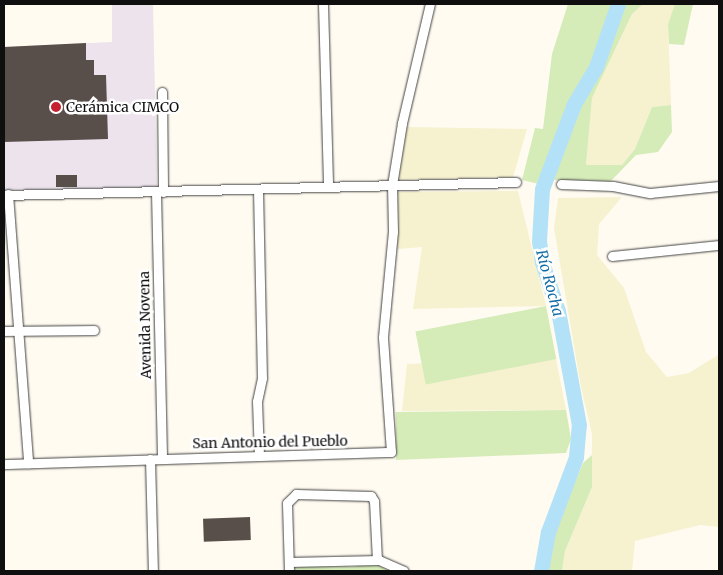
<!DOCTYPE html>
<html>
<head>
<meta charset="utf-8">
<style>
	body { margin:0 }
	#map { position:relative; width:723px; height:575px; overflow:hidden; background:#fffbf0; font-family:Merriweather,serif }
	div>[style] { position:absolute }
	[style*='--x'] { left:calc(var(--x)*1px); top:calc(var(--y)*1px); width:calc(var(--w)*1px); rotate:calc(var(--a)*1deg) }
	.industrial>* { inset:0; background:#ece3ed }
	.farmland>* { inset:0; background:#f6f1cf }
	.green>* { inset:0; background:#d5ebb8; transform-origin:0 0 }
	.river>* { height:15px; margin:-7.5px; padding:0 7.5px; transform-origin:7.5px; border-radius:7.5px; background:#b3e2f8 }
	.building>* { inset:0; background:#584f4b; transform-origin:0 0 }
	.roads { filter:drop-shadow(0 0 1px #424242) drop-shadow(0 0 1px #424242) }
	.minor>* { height:9px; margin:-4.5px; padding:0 4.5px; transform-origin:4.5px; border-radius:4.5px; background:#fff }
	.dots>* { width:14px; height:14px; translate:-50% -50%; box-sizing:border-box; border:2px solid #fff; border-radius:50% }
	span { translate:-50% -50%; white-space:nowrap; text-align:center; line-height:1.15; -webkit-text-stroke:5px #fff; paint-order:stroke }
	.poi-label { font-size:14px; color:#0f0f0f }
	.left { translate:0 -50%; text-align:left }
	.street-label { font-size:14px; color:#0f0f0f }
	.water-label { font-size:15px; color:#136ca5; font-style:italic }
	.frame { position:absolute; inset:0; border:5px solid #0f0f0f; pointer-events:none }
</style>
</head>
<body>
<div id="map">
	<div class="industrial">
		<i style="clip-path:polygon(112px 4px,153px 4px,157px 187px,4px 190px,4px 47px,112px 42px)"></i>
	</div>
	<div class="farmland">
		<i style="clip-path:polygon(643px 4px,675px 4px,668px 24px,671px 105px,652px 107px,635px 149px,622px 165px,586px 165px,592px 98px,632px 14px)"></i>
		<i style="clip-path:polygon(406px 127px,527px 129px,513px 177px,398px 180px)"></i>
		<i style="clip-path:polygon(518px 191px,546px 306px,413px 309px,422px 247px,397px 249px,397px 192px)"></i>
		<i style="clip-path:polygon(622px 197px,599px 224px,597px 255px,624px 288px,646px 352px,667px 377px,689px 373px,718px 355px,719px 527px,700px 525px,635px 541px,632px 571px,562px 571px,565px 551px,592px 487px,592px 434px,581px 387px,554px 228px,558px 198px)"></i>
		<i style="clip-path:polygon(556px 359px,566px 410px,402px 411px,407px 364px)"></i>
	</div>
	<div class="green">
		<i style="clip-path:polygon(568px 4px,613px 4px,593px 64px,572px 97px,539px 184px,522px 180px,535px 128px,543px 129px,552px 54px)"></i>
		<i style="clip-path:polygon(623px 4px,643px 4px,632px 14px,592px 98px,586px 165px,622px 165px,635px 149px,652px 107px,671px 105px,672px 132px,658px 152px,636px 155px,611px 181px,553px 180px,584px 96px,599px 72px)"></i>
		<i style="clip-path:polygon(675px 4px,693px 4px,684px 45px,669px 44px,668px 24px)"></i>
		<i style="left:546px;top:306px;width:54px;height:133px;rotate:79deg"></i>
		<i style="clip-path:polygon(566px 410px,571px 439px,566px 453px,396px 460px,396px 412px)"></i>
		<i style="clip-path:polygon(592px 455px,592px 487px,565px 551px,562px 571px,548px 571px,553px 534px,583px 463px)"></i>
		<i style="clip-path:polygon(359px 564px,376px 564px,389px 571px,295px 571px,295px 566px,355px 567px)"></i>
	</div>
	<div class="river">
		<i style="--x:541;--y:571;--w:40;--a:-80"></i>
		<i style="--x:548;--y:532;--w:80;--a:-69.5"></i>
		<i style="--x:576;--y:457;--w:32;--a:-85"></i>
		<i style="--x:579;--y:425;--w:116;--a:-100.4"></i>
		<i style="--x:558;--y:311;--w:52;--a:-108.1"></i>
		<i style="--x:542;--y:262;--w:21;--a:-98"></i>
		<i style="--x:539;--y:241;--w:52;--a:-86.7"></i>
		<i style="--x:542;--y:189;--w:91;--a:-69.4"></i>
		<i style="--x:574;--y:104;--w:43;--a:-59.3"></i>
		<i style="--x:596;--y:67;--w:67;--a:-70.8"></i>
	</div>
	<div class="building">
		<i style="clip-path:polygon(86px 43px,86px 60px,94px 60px,94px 75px,106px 75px,108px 139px,4px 142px,4px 47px)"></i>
		<i style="left:56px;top:175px;width:21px;height:12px"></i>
		<i style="left:250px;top:517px;width:23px;height:47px;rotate:88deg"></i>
	</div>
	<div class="roads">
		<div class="minor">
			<i style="--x:323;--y:4;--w:183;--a:88.4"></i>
			<i style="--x:162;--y:92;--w:100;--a:89.4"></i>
			<i style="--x:561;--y:184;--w:52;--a:2.2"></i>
			<i style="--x:613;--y:186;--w:38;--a:11"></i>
			<i style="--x:650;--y:193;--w:69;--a:-5.8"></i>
			<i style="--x:258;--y:189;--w:189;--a:88.8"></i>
			<i style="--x:262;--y:378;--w:24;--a:102"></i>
			<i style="--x:257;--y:401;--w:55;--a:87.9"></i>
			<i style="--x:156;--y:192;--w:266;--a:88.7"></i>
			<i style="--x:8;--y:194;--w:270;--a:85.7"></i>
			<i style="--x:4;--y:195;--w:512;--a:-1.45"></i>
			<i style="--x:612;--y:256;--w:108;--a:-5.9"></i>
			<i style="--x:4;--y:331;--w:90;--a:-0.6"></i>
			<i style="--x:150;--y:459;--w:112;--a:88.5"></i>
			<i style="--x:4;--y:464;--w:387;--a:-1.8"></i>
			<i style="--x:391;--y:452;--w:115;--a:-94"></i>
			<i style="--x:383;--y:337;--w:105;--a:-84.6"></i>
			<i style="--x:393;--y:232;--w:47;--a:-91.2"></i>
			<i style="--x:392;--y:185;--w:63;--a:-80.8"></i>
			<i style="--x:402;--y:123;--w:122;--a:-76.8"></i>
			<i style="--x:289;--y:562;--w:90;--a:-1.3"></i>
			<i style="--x:379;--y:560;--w:27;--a:24"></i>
			<i style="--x:289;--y:571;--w:68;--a:-91.7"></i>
			<i style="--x:287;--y:503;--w:13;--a:-45"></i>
			<i style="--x:296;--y:494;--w:75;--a:1.5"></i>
			<i style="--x:371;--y:496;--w:6;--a:59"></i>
			<i style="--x:374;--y:501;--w:59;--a:87.1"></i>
		</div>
	</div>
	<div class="dots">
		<i style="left:56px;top:107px;background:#c42231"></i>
	</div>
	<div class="poi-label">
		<span class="left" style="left:66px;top:107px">Cerámica CIMCO</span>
	</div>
	<div class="street-label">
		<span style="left:145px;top:325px;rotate:-91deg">Avenida Novena</span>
		<span style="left:270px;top:442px;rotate:-1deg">San Antonio del Pueblo</span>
	</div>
	<div class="water-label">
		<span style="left:550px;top:283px;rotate:75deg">Río Rocha</span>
	</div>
	<div class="frame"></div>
</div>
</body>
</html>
